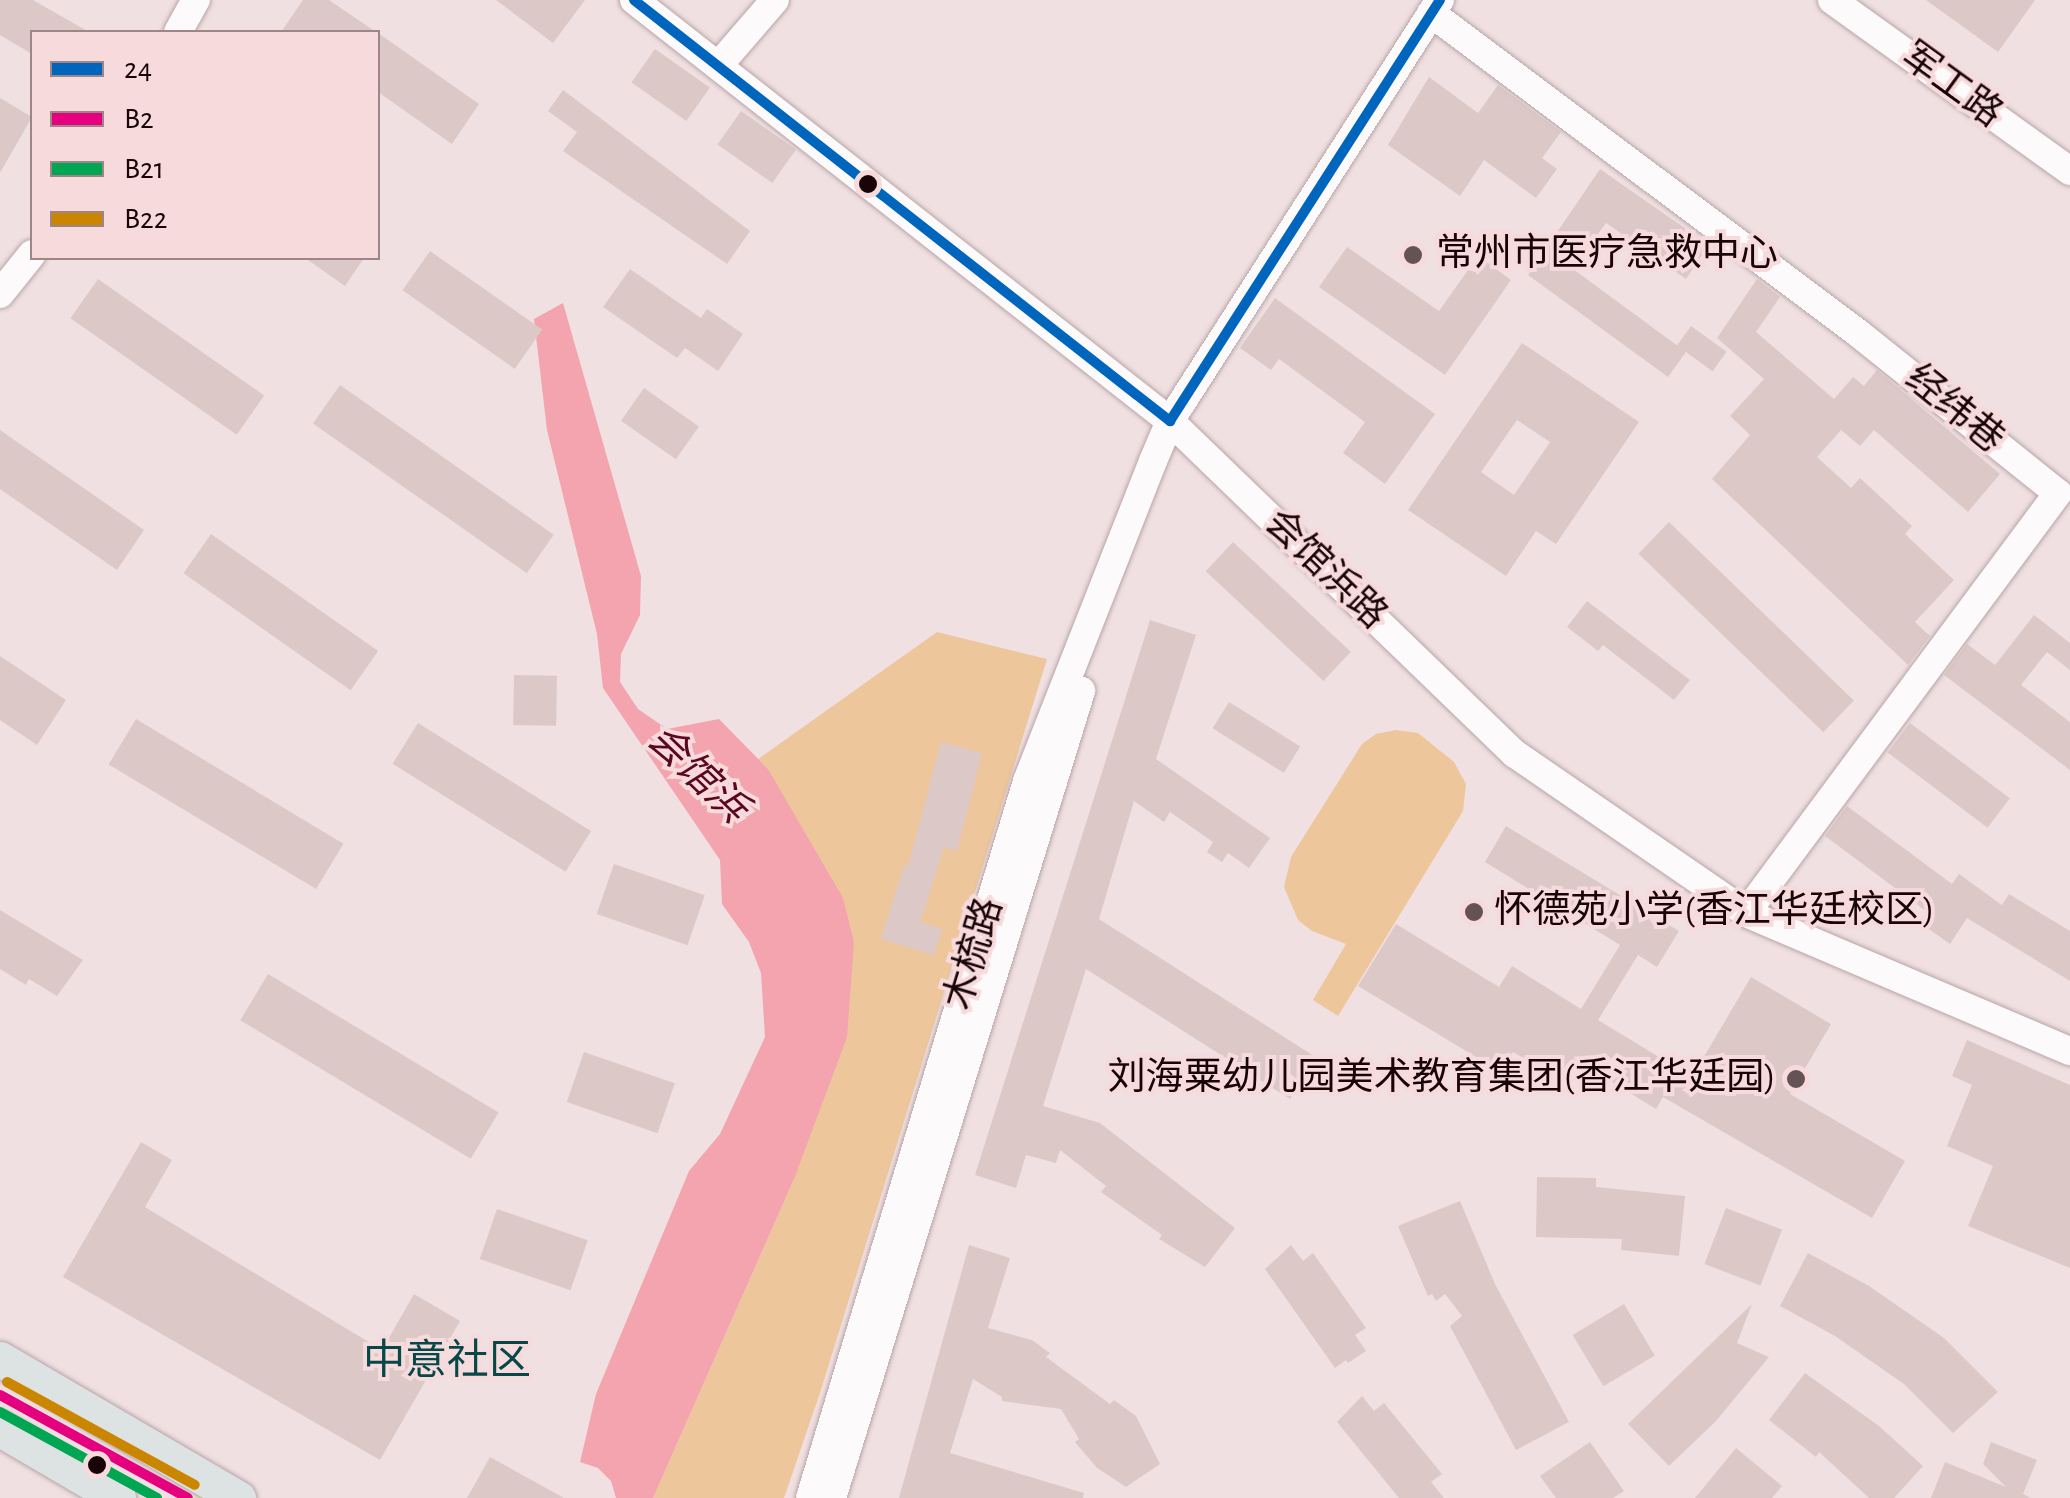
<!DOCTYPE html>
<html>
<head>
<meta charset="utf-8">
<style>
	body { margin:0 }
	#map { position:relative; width:2070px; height:1498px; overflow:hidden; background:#f0e0e2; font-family:"Alegreya Sans","Noto Sans SC",sans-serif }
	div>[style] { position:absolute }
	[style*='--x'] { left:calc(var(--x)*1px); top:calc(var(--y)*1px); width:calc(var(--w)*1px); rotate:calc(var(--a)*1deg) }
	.green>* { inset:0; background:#edc69c }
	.water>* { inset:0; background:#f3a4ae }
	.building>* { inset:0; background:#dcc9c7; transform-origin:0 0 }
	.roads { filter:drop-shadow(0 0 2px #b8a5a7) drop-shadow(0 0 2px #b8a5a7) }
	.minor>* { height:28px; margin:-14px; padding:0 14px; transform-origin:14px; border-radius:14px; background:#fdfafb }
	.major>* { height:35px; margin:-17.5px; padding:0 17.5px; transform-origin:17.5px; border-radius:17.5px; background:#dde3e2 }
	.bus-1>* { height:10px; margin:-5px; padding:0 5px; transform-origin:5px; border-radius:5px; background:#0065bd }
	.bus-2>* { height:10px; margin:-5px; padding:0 5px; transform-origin:5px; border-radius:5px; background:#e5007d }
	.bus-3>* { height:10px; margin:-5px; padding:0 5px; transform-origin:5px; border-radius:5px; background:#00a651 }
	.bus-4>* { height:10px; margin:-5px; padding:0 5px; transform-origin:5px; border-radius:5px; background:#cb8601 }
	.dots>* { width:28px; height:28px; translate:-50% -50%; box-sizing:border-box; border:5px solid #f6dadc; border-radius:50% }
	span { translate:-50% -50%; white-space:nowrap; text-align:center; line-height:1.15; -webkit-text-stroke:8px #f6dadc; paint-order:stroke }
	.street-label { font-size:38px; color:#190507 }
	.poi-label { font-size:38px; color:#190507 }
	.left { translate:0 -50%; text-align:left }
	.right { translate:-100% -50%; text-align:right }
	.water-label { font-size:40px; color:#5b071e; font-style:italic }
	.quarter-label { font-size:42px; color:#064847 }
	.legend { position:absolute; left:30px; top:30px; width:350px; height:230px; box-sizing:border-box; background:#f6dadc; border:2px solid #9e8587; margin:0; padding:12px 18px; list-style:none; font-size:30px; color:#190507 }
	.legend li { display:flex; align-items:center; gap:20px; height:50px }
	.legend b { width:50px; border:2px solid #9e8587 }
</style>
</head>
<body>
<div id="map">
	<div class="green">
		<i style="clip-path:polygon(937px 632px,1047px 659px,820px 1393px,784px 1498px,653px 1498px,794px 1179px,768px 769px,758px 759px)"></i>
		<i style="clip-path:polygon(1396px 730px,1418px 733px,1454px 762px,1466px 784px,1463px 811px,1338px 1016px,1313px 1000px,1346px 944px,1312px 931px,1298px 920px,1284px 887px,1291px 857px,1362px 744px,1376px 734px)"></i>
	</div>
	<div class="water">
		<i style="clip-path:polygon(563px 303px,641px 576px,640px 615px,621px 654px,620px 682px,638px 709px,667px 729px,719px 719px,768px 769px,843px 898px,854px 942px,847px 1037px,794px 1179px,653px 1498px,616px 1498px,611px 1481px,598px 1468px,580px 1462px,596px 1394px,689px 1171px,720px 1134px,765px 1037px,761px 973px,749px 942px,722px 904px,720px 860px,603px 688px,597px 634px,547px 430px,534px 319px)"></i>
	</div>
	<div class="building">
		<i style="clip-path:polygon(0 0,33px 0,89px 32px,32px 32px,32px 54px,0 35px)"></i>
		<i style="clip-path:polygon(303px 0,329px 0,376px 32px,281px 32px)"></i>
		<i style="clip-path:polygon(496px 0,585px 0,553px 43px)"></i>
		<i style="clip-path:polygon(1926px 0,2035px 0,1998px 52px)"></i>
		<i style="clip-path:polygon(378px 33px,479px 104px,452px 144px,378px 92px)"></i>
		<i style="left:655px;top:49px;width:67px;height:41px;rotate:35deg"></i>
		<i style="clip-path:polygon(1429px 77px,1478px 113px,1498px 85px,1561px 132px,1542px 158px,1557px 169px,1536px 198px,1484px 160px,1460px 196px,1388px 145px)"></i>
		<i style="clip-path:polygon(563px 90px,750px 231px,727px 264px,563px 151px,577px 132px,548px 111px)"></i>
		<i style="clip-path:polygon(0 98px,32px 117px,0 173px)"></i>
		<i style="left:741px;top:111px;width:67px;height:41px;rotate:35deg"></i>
		<i style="clip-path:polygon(1600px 169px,1709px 245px,1686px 279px,1606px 223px,1573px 269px,1686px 352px,1668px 377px,1528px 275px)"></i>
		<i style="clip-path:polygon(1347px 247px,1439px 311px,1468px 270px,1475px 272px,1484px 260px,1511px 280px,1445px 375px,1319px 287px)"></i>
		<i style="left:430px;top:251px;width:137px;height:48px;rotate:35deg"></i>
		<i style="clip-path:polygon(305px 258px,364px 258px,345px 286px)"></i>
		<i style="clip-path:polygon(630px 269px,701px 318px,707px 309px,743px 334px,718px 371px,685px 348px,677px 358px,603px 307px)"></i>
		<i style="left:98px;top:279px;width:203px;height:48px;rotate:35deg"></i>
		<i style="clip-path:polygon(1757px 279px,1780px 297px,1756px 332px,1834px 399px,1853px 377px,1864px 386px,1877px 370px,2000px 474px,1968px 512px,1874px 430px,1860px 446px,1841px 430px,1817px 457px,1851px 488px,1860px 478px,1912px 526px,1905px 534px,1954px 580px,1915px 622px,1930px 636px,1908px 665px,1712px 479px,1750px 435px,1730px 416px,1764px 379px,1717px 338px)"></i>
		<i style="clip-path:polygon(1275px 298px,1435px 414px,1385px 484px,1343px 453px,1365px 422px,1279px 359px,1271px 370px,1240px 348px)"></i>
		<i style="left:1691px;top:326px;width:44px;height:24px;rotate:36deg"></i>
		<i style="clip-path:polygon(evenodd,1522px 343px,1639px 422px,1556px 544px,1536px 531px,1506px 576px,1408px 510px,1522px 343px,1517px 420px,1550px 442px,1514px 495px,1481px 472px,1517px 420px)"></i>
		<i style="left:340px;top:385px;width:261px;height:47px;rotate:35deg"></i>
		<i style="left:644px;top:388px;width:67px;height:40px;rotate:35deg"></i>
		<i style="clip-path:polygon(0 430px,144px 530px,117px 570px,0 489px)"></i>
		<i style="left:1669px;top:522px;width:257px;height:44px;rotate:44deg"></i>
		<i style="left:211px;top:534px;width:204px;height:48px;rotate:35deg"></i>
		<i style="left:1233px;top:542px;width:161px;height:40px;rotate:43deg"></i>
		<i style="clip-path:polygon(1587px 601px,1690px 680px,1674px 700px,1603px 645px,1598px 651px,1567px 627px)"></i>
		<i style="clip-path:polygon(2034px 615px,2070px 643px,2070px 670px,2047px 652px,2021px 685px,2070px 722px,2070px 770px,1944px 675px,1967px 644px,1995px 665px)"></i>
		<i style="clip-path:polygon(1150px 620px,1196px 635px,1156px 759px,1270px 838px,1249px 868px,1228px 853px,1222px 862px,1207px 852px,1213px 842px,1170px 812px,1164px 822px,1134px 801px,1099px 919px,1317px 1058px,1290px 1099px,1086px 969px,1043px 1106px,1100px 1123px,1235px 1228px,1205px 1267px,1159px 1239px,1162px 1235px,1101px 1192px,1106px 1186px,1060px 1150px,1056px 1163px,1026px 1155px,1016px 1188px,975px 1175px)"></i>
		<i style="clip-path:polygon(0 656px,66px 700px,37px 745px,0 720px)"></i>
		<i style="left:514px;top:675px;width:43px;height:50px;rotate:1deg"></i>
		<i style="left:1229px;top:702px;width:84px;height:31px;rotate:32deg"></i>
		<i style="left:136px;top:719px;width:242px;height:53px;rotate:31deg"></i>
		<i style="left:418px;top:723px;width:204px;height:48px;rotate:32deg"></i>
		<i style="left:1910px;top:723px;width:125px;height:37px;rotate:37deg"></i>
		<i style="clip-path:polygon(941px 742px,982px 753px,957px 851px,944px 847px,920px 922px,942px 929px,934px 955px,881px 939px,904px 865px,908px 867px)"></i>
		<i style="clip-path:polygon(1847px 806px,1952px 884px,1959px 874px,2002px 905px,2009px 894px,2070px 931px,2070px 981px,1967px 918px,1950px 944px,1923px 925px,1930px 914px,1825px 836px)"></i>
		<i style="clip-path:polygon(1506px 826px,1679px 931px,1657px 967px,1638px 955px,1598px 1020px,1692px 1077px,1751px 977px,1831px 1024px,1790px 1094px,1905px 1161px,1872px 1218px,1663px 1097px,1656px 1109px,1579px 1062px,1566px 1084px,1513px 1052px,1501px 1072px,1358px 986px,1396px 924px,1499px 987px,1512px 966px,1581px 1009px,1620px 945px,1485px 862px)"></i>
		<i style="left:614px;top:864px;width:96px;height:53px;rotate:19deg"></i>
		<i style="clip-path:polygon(0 910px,83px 960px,57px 996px,29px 979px,26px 985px,0 969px)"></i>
		<i style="left:268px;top:974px;width:269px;height:54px;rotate:31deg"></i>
		<i style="clip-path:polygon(1967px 1040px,2070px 1085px,2070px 1268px,1968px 1226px,1993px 1166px,1947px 1146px,1972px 1085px,1952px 1076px)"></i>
		<i style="left:584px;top:1052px;width:96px;height:53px;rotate:19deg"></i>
		<i style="clip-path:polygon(141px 1142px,172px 1160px,145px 1207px,382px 1350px,414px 1294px,460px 1321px,380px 1460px,63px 1277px)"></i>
		<i style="clip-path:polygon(1537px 1177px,1596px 1178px,1596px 1187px,1685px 1196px,1679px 1256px,1621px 1250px,1622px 1239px,1536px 1237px)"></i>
		<i style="clip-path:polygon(1460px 1201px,1495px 1284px,1569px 1422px,1516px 1450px,1450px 1326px,1462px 1316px,1445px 1294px,1436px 1301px,1432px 1294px,1428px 1296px,1398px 1226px)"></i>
		<i style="left:1726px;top:1208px;width:60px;height:60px;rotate:21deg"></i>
		<i style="left:497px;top:1209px;width:96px;height:53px;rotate:19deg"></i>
		<i style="clip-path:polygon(969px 1245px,1010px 1258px,988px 1328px,1032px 1340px,1050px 1353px,1046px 1357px,1110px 1404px,1114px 1400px,1136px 1416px,1160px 1464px,1126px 1487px,1097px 1468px,1075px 1442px,1079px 1439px,1061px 1409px,1002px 1401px,1002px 1397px,973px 1379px,950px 1453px,1084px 1493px,1083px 1498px,899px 1498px)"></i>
		<i style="clip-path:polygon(1291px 1245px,1303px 1261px,1313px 1253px,1366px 1328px,1355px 1335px,1366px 1351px,1348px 1363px,1346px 1360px,1335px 1368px,1265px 1269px)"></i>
		<i style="clip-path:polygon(1808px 1253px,1869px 1286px,1944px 1338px,1998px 1392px,1953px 1433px,1904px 1384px,1835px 1336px,1780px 1306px)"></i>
		<i style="left:1624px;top:1304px;width:60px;height:60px;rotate:59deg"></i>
		<i style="clip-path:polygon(1752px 1304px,1737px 1343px,1769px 1357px,1716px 1421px,1669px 1466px,1628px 1424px)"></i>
		<i style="clip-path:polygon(1805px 1373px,1879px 1426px,1923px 1466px,1894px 1498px,1869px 1498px,1819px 1452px,1816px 1457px,1769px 1420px)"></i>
		<i style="clip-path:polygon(1362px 1396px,1374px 1411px,1384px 1403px,1442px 1474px,1431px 1482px,1444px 1498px,1399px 1498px,1337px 1422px)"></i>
		<i style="clip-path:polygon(1590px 1442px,1624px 1491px,1613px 1498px,1556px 1498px,1540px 1476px)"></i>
		<i style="clip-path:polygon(1991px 1442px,2037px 1460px,2023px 1494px,2031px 1498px,1931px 1498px,1945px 1462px,2006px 1487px,1983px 1464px)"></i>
		<i style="clip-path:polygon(1736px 1448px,1782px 1486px,1772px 1498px,1695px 1498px)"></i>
		<i style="clip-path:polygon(490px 1457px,564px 1498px,467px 1498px)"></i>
	</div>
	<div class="roads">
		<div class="minor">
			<i style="--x:634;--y:0;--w:682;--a:38.15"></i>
			<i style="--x:1170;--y:421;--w:479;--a:44"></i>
			<i style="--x:1515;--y:754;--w:280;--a:34.5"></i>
			<i style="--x:1746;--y:913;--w:352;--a:23.1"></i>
			<i style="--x:1832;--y:0;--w:293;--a:35.7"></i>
			<i style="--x:1431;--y:13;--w:534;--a:36.85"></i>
			<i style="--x:1858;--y:333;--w:256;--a:38.7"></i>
			<i style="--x:2058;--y:493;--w:523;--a:126.61"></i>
			<i style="--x:178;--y:32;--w:37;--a:-61"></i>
			<i style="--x:718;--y:66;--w:87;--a:-49.2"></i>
			<i style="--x:0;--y:294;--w:51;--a:-51.3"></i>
			<i style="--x:810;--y:1498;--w:749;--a:-73.16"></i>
			<i style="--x:1027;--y:781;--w:344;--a:-68.5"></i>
			<i style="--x:1153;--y:461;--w:43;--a:-67"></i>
			<i style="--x:1170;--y:421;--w:500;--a:-57.33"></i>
			<i style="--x:832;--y:1498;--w:845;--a:-72.85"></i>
		</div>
		<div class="major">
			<i style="--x:0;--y:1359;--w:276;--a:30.3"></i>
			<i style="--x:0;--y:1429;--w:137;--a:30.3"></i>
		</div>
	</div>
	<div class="bus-1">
		<i style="--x:634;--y:0;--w:682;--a:38.15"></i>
		<i style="--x:1170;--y:421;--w:500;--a:-57.33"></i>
	</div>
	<div class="bus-2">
		<i style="--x:0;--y:1395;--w:214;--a:28.7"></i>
	</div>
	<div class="bus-3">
		<i style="--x:0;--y:1412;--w:179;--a:28.7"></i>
	</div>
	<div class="bus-4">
		<i style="--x:7;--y:1382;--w:214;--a:28.7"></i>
	</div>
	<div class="dots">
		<i style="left:868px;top:184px;background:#190507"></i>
		<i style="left:1413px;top:255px;background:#645254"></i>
		<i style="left:1474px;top:912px;background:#645254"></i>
		<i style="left:1796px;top:1079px;background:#645254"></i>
		<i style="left:97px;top:1465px;background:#190507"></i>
	</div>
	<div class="street-label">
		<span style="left:1951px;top:86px;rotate:36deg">军工路</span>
		<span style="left:1954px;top:410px;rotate:39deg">经纬巷</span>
		<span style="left:1325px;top:570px;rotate:44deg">会馆浜路</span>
		<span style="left:975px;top:954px;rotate:-73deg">木梳路</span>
	</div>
	<div class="poi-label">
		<span class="left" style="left:1436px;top:255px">常州市医疗急救中心</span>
		<span class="left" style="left:1494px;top:912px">怀德苑小学(香江华廷校区)</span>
		<span class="right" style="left:1776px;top:1079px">刘海粟幼儿园美术教育集团(香江华廷园)</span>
	</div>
	<div class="water-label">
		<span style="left:697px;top:774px;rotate:44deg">会馆浜</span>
	</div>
	<div class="quarter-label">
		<span style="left:447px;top:1361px">中意社区</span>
	</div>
	<ul class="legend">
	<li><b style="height:12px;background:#0065bd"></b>24</li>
	<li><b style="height:12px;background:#e5007d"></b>B2</li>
	<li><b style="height:12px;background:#00a651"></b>B21</li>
	<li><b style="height:12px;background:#cb8601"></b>B22</li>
	</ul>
</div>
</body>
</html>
